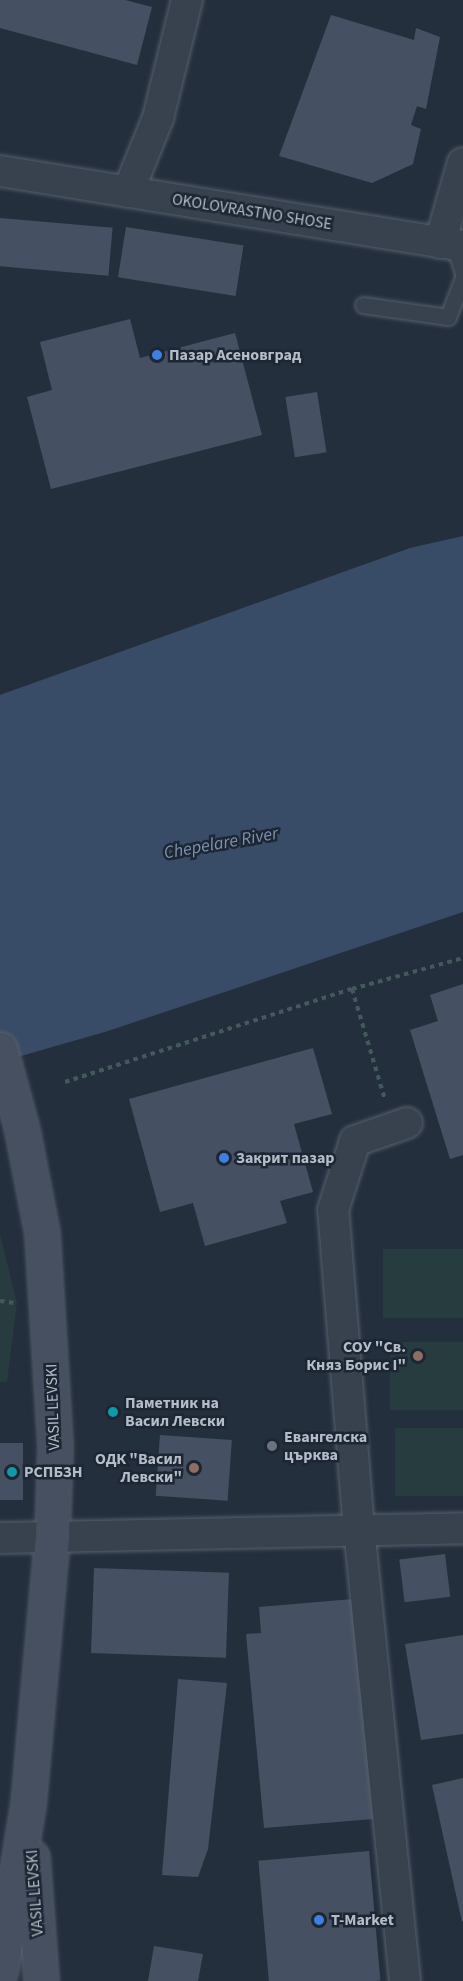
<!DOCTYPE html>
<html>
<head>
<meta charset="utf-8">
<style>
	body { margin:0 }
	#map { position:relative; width:463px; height:1981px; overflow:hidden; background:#242f3e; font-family:"Source Sans 3",sans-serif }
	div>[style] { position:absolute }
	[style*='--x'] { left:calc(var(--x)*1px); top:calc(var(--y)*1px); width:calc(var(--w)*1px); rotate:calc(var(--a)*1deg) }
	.green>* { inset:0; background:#263c3f; transform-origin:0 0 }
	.water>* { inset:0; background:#394c67 }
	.building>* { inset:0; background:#455162; transform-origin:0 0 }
	.path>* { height:4px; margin-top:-2px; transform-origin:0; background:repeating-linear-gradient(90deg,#44595c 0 4.5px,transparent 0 9px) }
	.roads { filter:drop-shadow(0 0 2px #565f6c) drop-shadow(0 0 2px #565f6c) }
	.lane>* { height:15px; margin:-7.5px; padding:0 7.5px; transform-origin:7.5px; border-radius:7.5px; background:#38414e }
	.street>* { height:30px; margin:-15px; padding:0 15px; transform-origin:15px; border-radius:15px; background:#38414e }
	.secondary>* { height:33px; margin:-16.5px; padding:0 16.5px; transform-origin:16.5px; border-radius:16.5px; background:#465061 }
	.dots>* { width:16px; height:16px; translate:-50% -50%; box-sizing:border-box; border:3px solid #1d2633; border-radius:50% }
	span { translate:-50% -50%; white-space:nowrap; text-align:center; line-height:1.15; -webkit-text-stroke:5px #1d2633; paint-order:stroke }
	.street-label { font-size:16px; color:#b4bcc9 }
	.poi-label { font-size:16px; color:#b4bcc9; font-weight:700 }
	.left { translate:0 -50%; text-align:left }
	.right { translate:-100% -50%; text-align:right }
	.water-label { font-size:18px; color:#7c92b1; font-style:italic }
</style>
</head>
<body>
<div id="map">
	<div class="green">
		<i style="clip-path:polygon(0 1234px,17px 1303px,7px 1382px,0 1382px)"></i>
		<i style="left:463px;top:1249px;width:69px;height:80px;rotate:90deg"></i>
		<i style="left:463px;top:1342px;width:68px;height:73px;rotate:90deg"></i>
		<i style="left:463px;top:1428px;width:68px;height:68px;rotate:90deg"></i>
	</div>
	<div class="water">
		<i style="clip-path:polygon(463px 536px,463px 912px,108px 1031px,0 1062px,0 695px,410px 548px)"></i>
	</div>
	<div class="building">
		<i style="clip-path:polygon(0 0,125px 0,152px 7px,137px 65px,0 28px)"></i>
		<i style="clip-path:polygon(331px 15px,414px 40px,416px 28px,440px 37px,426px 109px,417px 106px,411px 125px,421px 129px,413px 164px,372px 183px,279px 156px)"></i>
		<i style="left:0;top:218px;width:113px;height:48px;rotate:5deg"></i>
		<i style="left:126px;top:227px;width:119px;height:51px;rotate:9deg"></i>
		<i style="clip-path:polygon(130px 319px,140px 358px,235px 333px,262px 435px,51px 489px,27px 397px,52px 390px,40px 342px)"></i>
		<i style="left:317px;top:392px;width:61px;height:32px;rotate:81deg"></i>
		<i style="clip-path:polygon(463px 984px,463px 1155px,450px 1159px,410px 1030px,438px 1021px,430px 995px)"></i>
		<i style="clip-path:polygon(313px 1048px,332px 1114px,294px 1124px,313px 1192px,280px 1201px,287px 1223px,205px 1246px,193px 1203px,160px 1212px,129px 1099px)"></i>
		<i style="left:160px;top:1435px;width:72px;height:61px;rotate:4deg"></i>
		<i style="left:0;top:1443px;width:23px;height:57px"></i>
		<i style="left:445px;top:1554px;width:43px;height:46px;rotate:83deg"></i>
		<i style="left:94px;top:1568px;width:135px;height:85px;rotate:2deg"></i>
		<i style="clip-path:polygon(353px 1599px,373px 1819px,264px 1828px,246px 1634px,261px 1633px,259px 1607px)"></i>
		<i style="clip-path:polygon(463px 1635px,463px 1734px,421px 1740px,405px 1644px)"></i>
		<i style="clip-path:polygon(178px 1679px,227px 1683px,208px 1849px,198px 1877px,162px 1875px)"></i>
		<i style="clip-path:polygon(463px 1778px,463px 1921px,462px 1922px,432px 1785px)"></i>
		<i style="left:369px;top:1851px;width:130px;height:111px;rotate:85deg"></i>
		<i style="clip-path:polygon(154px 1946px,203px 1954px,198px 1981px,148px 1981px)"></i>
	</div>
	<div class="path">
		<i style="--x:352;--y:989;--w:116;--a:73.4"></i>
		<i style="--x:65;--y:1082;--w:302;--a:-18"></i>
		<i style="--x:352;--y:989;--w:115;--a:-15.6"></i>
		<i style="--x:0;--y:1301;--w:14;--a:8"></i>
	</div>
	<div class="roads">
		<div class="lane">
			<i style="--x:454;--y:245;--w:29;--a:72"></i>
			<i style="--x:363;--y:305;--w:86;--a:8"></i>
			<i style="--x:448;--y:317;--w:42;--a:-69"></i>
		</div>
		<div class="street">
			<i style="--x:0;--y:171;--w:469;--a:9.2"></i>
			<i style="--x:128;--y:192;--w:80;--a:-67.9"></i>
			<i style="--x:158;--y:118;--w:122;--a:-76.2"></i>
			<i style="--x:440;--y:243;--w:83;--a:-74"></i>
			<i style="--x:0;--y:1538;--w:463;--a:-1.2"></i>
			<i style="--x:405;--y:1981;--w:453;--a:-95.8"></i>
			<i style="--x:359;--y:1530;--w:321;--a:-94.6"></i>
			<i style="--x:333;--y:1210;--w:72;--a:-72.3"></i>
			<i style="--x:355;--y:1141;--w:55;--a:-19.1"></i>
		</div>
		<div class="secondary">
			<i style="--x:0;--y:1049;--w:84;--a:74.8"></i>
			<i style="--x:22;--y:1130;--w:105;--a:79"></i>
			<i style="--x:42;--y:1233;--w:214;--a:86.5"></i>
			<i style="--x:55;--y:1447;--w:89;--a:91.9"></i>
			<i style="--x:52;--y:1536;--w:269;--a:95.1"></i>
			<i style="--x:28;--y:1804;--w:171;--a:99.4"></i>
			<i style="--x:32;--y:1857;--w:124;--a:85.8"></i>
		</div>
	</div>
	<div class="dots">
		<i style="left:157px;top:355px;background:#3f7fe0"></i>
		<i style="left:224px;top:1158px;background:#3f7fe0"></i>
		<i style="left:418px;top:1356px;background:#8d6e63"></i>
		<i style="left:113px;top:1412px;background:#0f9aa8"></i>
		<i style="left:272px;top:1446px;background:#6b7280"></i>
		<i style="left:194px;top:1468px;background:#8d6e63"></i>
		<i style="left:12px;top:1472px;background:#0f9aa8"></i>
		<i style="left:319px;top:1920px;background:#3f7fe0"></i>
	</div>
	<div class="street-label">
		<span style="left:252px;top:212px;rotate:9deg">OKOLOVRASTNO SHOSE</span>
		<span style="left:53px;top:1407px;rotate:-92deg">VASIL LEVSKI</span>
		<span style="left:35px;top:1893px;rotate:-94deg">VASIL LEVSKI</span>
	</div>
	<div class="poi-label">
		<span class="left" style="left:169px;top:355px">Пазар Асеновград</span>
		<span class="left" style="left:236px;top:1158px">Закрит пазар</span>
		<span class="right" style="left:406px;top:1356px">СОУ "Св.<br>Княз Борис I"</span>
		<span class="left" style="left:125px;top:1412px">Паметник на<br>Васил Левски</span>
		<span class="left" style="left:284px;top:1446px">Евангелска<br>църква</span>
		<span class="right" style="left:182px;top:1468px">ОДК "Васил<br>Левски"</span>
		<span class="left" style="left:24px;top:1472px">РСПБЗН</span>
		<span class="left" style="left:331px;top:1920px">T-Market</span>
	</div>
	<div class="water-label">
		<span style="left:221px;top:844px;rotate:-10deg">Chepelare River</span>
	</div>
</div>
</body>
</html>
